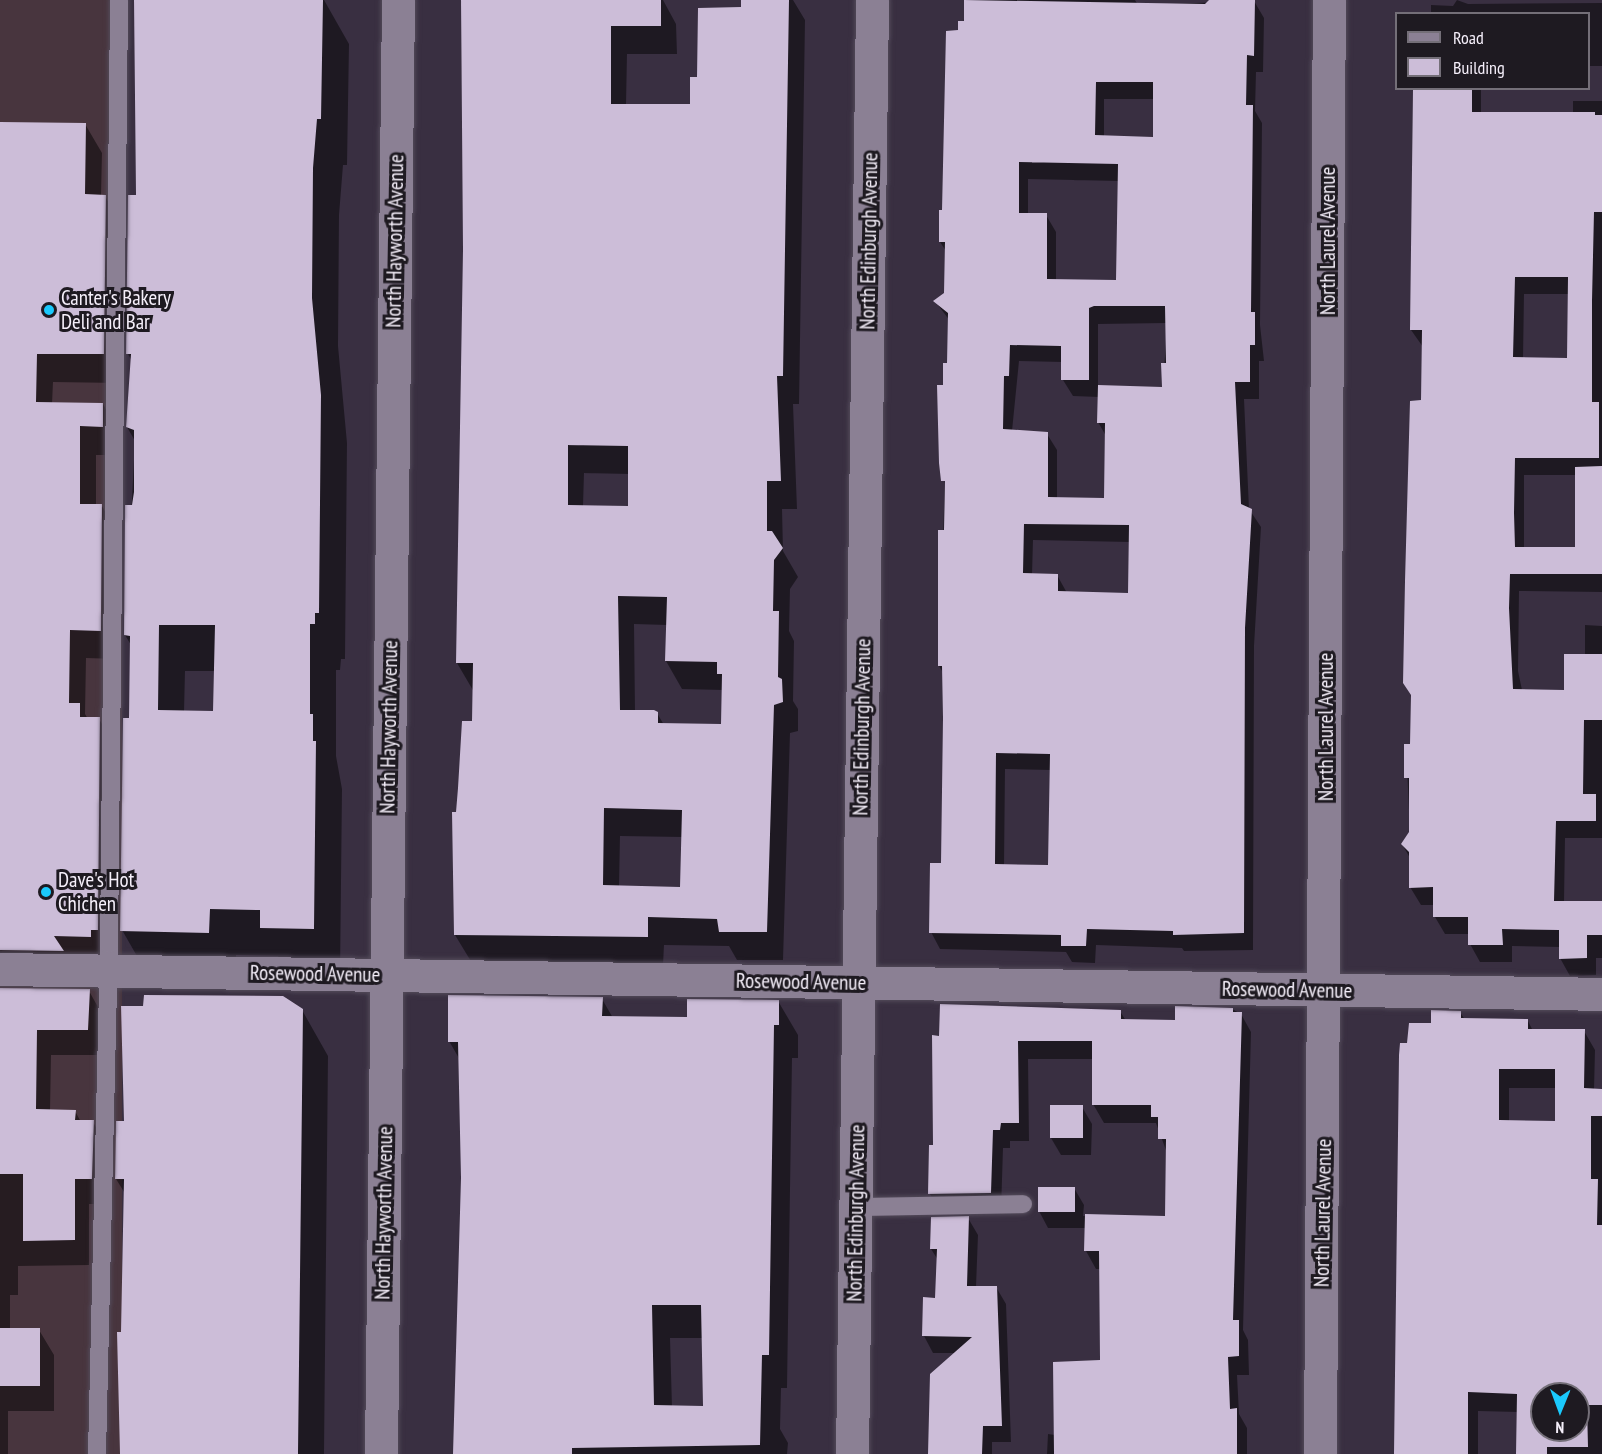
<!DOCTYPE html>
<html>
<head>
<meta charset="utf-8">
<style>
	body { margin:0 }
	#map { position:relative; width:1602px; height:1454px; overflow:hidden; background:#392f41; font-family:"PT Sans Narrow",sans-serif }
	div>[style] { position:absolute }
	[style*='--x'] { left:calc(var(--x)*1px); top:calc(var(--y)*1px); width:calc(var(--w)*1px); rotate:calc(var(--a)*1deg) }
	.commercial>* { inset:0; background:#48353e; transform-origin:0 0 }
	.shadow>* { inset:0; background:#0007 }
	.building>* { inset:0; background:#ccbdd8; transform-origin:0 0 }
	.roads { filter:drop-shadow(0 0 2px #534b5a) drop-shadow(0 0 2px #534b5a) }
	.lane>* { height:18px; margin:-9px; padding:0 9px; transform-origin:9px; border-radius:9px; background:#8b8094 }
	.street>* { height:33px; margin:-16.5px; padding:0 16.5px; transform-origin:16.5px; border-radius:16.5px; background:#8b8094 }
	.dots>* { width:16px; height:16px; translate:-50% -50%; box-sizing:border-box; border:3px solid #1e1a21; border-radius:50% }
	span { translate:-50% -50%; white-space:nowrap; text-align:center; line-height:1.15; -webkit-text-stroke:6px #1e1a21; paint-order:stroke }
	.street-label { font-size:21px; color:#f5effa }
	.poi-label { font-size:21px; color:#f5effa }
	.left { translate:0 -50%; text-align:left }
	.legend { position:absolute; left:1395px; top:12px; width:195px; height:78px; box-sizing:border-box; background:#1e1a21; border:2px solid #746f78; margin:0; padding:8px 10px; list-style:none; font-size:18px; color:#f5effa }
	.legend li { display:flex; align-items:center; gap:12px; height:30px }
	.legend b { width:30px; border:2px solid #746f78 }
	.north { position:absolute; left:1530px; top:1382px; width:60px; height:60px; box-sizing:border-box; background:#1e1a21; border:2px solid #746f78; border-radius:50%; rotate:181deg; font-size:16px; font-weight:700; line-height:24px; text-align:center; color:#f5effa }
	.north::after { content:''; display:block; margin:auto; width:21px; height:27px; background:#1bc9fc; clip-path:polygon(50% 0,100% 100%,50% 72%,0 100%) }
</style>
</head>
<body>
<div id="map">
	<div class="commercial">
		<i style="left:0;top:0;width:122px;height:1454px"></i>
	</div>
	<div class="shadow">
		<i style="clip-path:polygon(evenodd,136px 0,324px 0,349px 44px,347px 165px,343px 165px,339px 215px,338px 346px,347px 443px,345px 659px,341px 659px,340px 670px,336px 670px,336px 756px,342px 789px,340px 975px,288px 974px,278px 956px,236px 955px,235px 979px,149px 977px,122px 930px,130px 719px,131px 645px,125px 635px,135px 441px,127px 427px,132px 361px,128px 354px,130px 197px,138px 197px,136px 0,185px 671px,215px 671px,215px 713px,184px 712px,185px 671px)"></i>
		<i style="clip-path:polygon(evenodd,461px 0,663px 0,676px 24px,677px 54px,627px 54px,626px 105px,691px 105px,698px 79px,742px 9px,742px 0,793px 0,805px 20px,799px 404px,793px 404px,797px 509px,782px 509px,783px 551px,798px 577px,790px 589px,789px 631px,794px 641px,793px 701px,798px 709px,798px 731px,790px 733px,783px 960px,737px 960px,729px 946px,664px 945px,663px 965px,472px 963px,455px 935px,457px 814px,473px 722px,474px 692px,457px 663px,464px 250px,461px 0,584px 473px,630px 474px,629px 507px,583px 506px,584px 473px,461px 0,634px 624px,667px 625px,666px 661px,682px 689px,723px 690px,723px 725px,664px 725px,657px 713px,635px 711px,634px 624px,461px 0,620px 836px,682px 837px,681px 888px,619px 886px,620px 836px)"></i>
		<i style="clip-path:polygon(evenodd,966px 0,1135px 0,1138px 5px,1254px 1px,1264px 18px,1263px 72px,1256px 72px,1255px 111px,1262px 123px,1260px 325px,1264px 361px,1259px 361px,1259px 399px,1244px 399px,1249px 509px,1261px 527px,1254px 646px,1253px 950px,1184px 951px,1182px 948px,1096px 945px,1095px 963px,1072px 962px,1066px 952px,940px 949px,931px 932px,943px 865px,944px 674px,939px 666px,950px 321px,935px 301px,945px 294px,946px 251px,940px 242px,966px 0,1104px 99px,1154px 99px,1154px 139px,1104px 137px,1104px 99px,966px 0,1028px 179px,1119px 181px,1117px 281px,1056px 280px,1056px 232px,1046px 215px,1028px 214px,1028px 179px,966px 0,1167px 323px,1163px 389px,1098px 386px,1098px 324px,1167px 323px,966px 0,1019px 361px,1063px 362px,1063px 380px,1073px 396px,1099px 397px,1098px 422px,1106px 436px,1106px 499px,1057px 498px,1057px 450px,1047px 434px,1012px 431px,1019px 361px,966px 0,1033px 540px,1130px 542px,1129px 594px,1067px 593px,1057px 575px,1032px 575px,1033px 540px,966px 0,1005px 769px,1051px 770px,1049px 867px,1004px 866px,1005px 769px)"></i>
		<i style="clip-path:polygon(1457px 0,1468px 4px,1602px 3px,1602px 66px,1588px 66px,1588px 14px,1431px 14px,1431px 5px,1453px 6px)"></i>
		<i style="clip-path:polygon(evenodd,1413px 88px,1481px 88px,1481px 113px,1573px 113px,1573px 101px,1602px 101px,1602px 592px,1519px 591px,1518px 671px,1522px 690px,1565px 691px,1585px 655px,1585px 625px,1602px 626px,1602px 838px,1565px 838px,1564px 902px,1602px 902px,1602px 958px,1596px 958px,1596px 975px,1570px 976px,1560px 958px,1560px 947px,1512px 946px,1512px 962px,1480px 962px,1470px 944px,1470px 934px,1445px 934px,1435px 917px,1435px 905px,1421px 905px,1410px 887px,1410px 858px,1402px 844px,1410px 832px,1406px 745px,1412px 746px,1423px 347px,1411px 330px,1413px 88px,1524px 294px,1569px 294px,1569px 360px,1523px 359px,1524px 294px,1413px 88px,1524px 475px,1577px 475px,1577px 549px,1524px 549px,1524px 475px)"></i>
		<i style="clip-path:polygon(0 123px,85px 124px,102px 153px,101px 196px,105px 196px,121px 225px,120px 383px,53px 382px,52px 404px,103px 404px,119px 433px,119px 455px,96px 455px,96px 506px,102px 506px,118px 535px,117px 659px,86px 658px,85px 714px,88px 719px,99px 719px,116px 748px,114px 959px,0 962px)"></i>
		<i style="clip-path:polygon(0 989px,89px 991px,103px 1016px,102px 1055px,51px 1055px,50px 1111px,75px 1111px,81px 1122px,93px 1122px,107px 1147px,106px 1204px,89px 1204px,89px 1265px,18px 1266px,18px 1295px,10px 1295px,10px 1329px,39px 1330px,54px 1355px,54px 1411px,8px 1411px,8px 1454px,0 1454px)"></i>
		<i style="clip-path:polygon(evenodd,602px 999px,613px 1018px,688px 1019px,778px 1001px,798px 1035px,798px 1058px,792px 1058px,787px 1388px,781px 1388px,780px 1429px,788px 1443px,787px 1454px,454px 1454px,462px 1178px,460px 1060px,449px 1041px,602px 999px,670px 1338px,703px 1338px,704px 1407px,672px 1407px,670px 1338px)"></i>
		<i style="clip-path:polygon(1232px 1009px,1241px 1014px,1251px 1032px,1243px 1330px,1248px 1340px,1249px 1375px,1237px 1375px,1239px 1414px,1247px 1428px,1247px 1454px,1047px 1454px,1048px 1434px,1055px 1435px,1102px 1361px,1101px 1269px,1096px 1269px,1086px 1251px,1086px 1228px,1048px 1228px,1039px 1211px,1074px 1188px,1084px 1205px,1083px 1216px,1166px 1217px,1167px 1153px,1156px 1123px,1104px 1123px,1093px 1104px,1094px 1059px,1028px 1059px,1029px 1141px,1010px 1141px,1010px 1148px,1003px 1148px,1001px 1211px,940px 1213px,930px 1194px,931px 1146px,934px 1146px,933px 1037px,1120px 1011px,1126px 1021px,1177px 1022px)"></i>
		<i style="clip-path:polygon(302px 1010px,328px 1056px,324px 1454px,122px 1454px,126px 1195px,116px 1179px,126px 1122px)"></i>
		<i style="clip-path:polygon(evenodd,1460px 1012px,1465px 1020px,1528px 1021px,1533px 1031px,1584px 1031px,1595px 1050px,1594px 1090px,1602px 1090px,1602px 1454px,1517px 1454px,1518px 1412px,1478px 1411px,1478px 1454px,1396px 1454px,1408px 1044px,1432px 1024px,1460px 1012px,1509px 1088px,1556px 1088px,1556px 1123px,1509px 1122px,1509px 1088px,1460px 1012px,1542px 1394px,1578px 1394px,1578px 1430px,1542px 1430px,1542px 1394px)"></i>
		<i style="clip-path:polygon(1051px 1106px,1082px 1107px,1092px 1124px,1091px 1155px,1061px 1155px,1051px 1138px)"></i>
		<i style="clip-path:polygon(968px 1218px,978px 1235px,976px 1287px,996px 1287px,1006px 1304px,1011px 1442px,992px 1442px,992px 1454px,930px 1454px,956px 1353px,933px 1353px,924px 1336px,936px 1299px,938px 1260px,931px 1249px)"></i>
	</div>
	<div class="building">
		<i style="clip-path:polygon(evenodd,134px 0,323px 0,321px 119px,317px 119px,313px 168px,312px 298px,321px 395px,319px 613px,315px 613px,315px 624px,310px 624px,310px 714px,313px 714px,313px 741px,316px 741px,314px 929px,260px 928px,260px 910px,210px 909px,209px 933px,120px 931px,123px 718px,129px 718px,130px 636px,124px 635px,125px 505px,132px 505px,134px 492px,134px 430px,126px 427px,131px 354px,126px 354px,128px 195px,136px 195px,134px 0,159px 625px,215px 625px,213px 711px,158px 710px,159px 625px)"></i>
		<i style="clip-path:polygon(evenodd,461px 0,661px 0,661px 26px,611px 26px,611px 104px,690px 104px,690px 77px,697px 77px,698px 8px,741px 7px,741px 0,789px 0,783px 376px,777px 376px,781px 481px,767px 481px,767px 531px,772px 531px,783px 548px,774px 560px,773px 611px,779px 611px,778px 677px,782px 679px,783px 702px,774px 705px,767px 932px,719px 932px,717px 919px,648px 917px,648px 937px,454px 935px,452px 812px,456px 812px,458px 788px,462px 721px,472px 721px,473px 663px,456px 663px,463px 250px,461px 0,568px 445px,628px 446px,628px 506px,568px 505px,568px 445px,461px 0,618px 596px,667px 597px,665px 661px,717px 662px,717px 674px,722px 674px,721px 724px,658px 723px,658px 712px,654px 710px,620px 710px,618px 596px,461px 0,604px 808px,682px 810px,680px 887px,603px 885px,604px 808px)"></i>
		<i style="clip-path:polygon(evenodd,964px 0,1205px 4px,1209px 0,1255px 0,1254px 56px,1247px 55px,1246px 105px,1253px 105px,1251px 312px,1255px 312px,1255px 345px,1250px 345px,1250px 382px,1235px 382px,1241px 504px,1252px 509px,1245px 628px,1244px 933px,1173px 935px,1173px 931px,1087px 929px,1086px 946px,1061px 946px,1061px 935px,929px 933px,930px 863px,941px 863px,943px 718px,942px 666px,938px 666px,938px 530px,944px 530px,945px 481px,941px 481px,939px 463px,937px 385px,943px 385px,943px 363px,947px 363px,948px 313px,933px 301px,944px 293px,945px 242px,939px 242px,939px 210px,942px 210px,946px 31px,958px 30px,958px 21px,964px 21px,964px 0,1096px 82px,1153px 82px,1153px 137px,1095px 135px,1096px 82px,964px 0,1019px 162px,1118px 164px,1116px 280px,1047px 279px,1047px 213px,1019px 213px,1019px 162px,964px 0,1094px 306px,1165px 306px,1166px 363px,1161px 363px,1162px 387px,1098px 385px,1097px 423px,1105px 423px,1104px 498px,1048px 497px,1048px 432px,1003px 429px,1004px 376px,1009px 376px,1010px 345px,1061px 346px,1061px 380px,1089px 380px,1089px 308px,1094px 306px,964px 0,1024px 524px,1129px 525px,1128px 593px,1058px 591px,1058px 574px,1023px 573px,1024px 524px,964px 0,996px 753px,1050px 754px,1048px 865px,995px 864px,996px 753px)"></i>
		<i style="clip-path:polygon(evenodd,1413px 88px,1472px 88px,1472px 112px,1595px 112px,1595px 115px,1602px 115px,1602px 212px,1594px 212px,1592px 301px,1592px 402px,1599px 402px,1599px 458px,1515px 458px,1514px 513px,1515px 547px,1575px 547px,1575px 467px,1602px 466px,1602px 574px,1510px 574px,1509px 608px,1513px 689px,1564px 690px,1564px 654px,1602px 654px,1602px 720px,1584px 720px,1583px 794px,1596px 794px,1596px 821px,1556px 821px,1554px 901px,1602px 901px,1602px 935px,1587px 935px,1587px 958px,1559px 959px,1559px 930px,1502px 929px,1503px 945px,1468px 945px,1468px 917px,1433px 917px,1433px 887px,1409px 888px,1409px 852px,1401px 844px,1409px 832px,1409px 778px,1404px 778px,1404px 744px,1410px 744px,1411px 695px,1403px 683px,1405px 581px,1410px 401px,1421px 400px,1422px 330px,1410px 330px,1413px 88px,1515px 277px,1568px 277px,1567px 358px,1513px 357px,1515px 277px)"></i>
		<i style="clip-path:polygon(0 122px,86px 123px,85px 194px,106px 195px,104px 354px,37px 354px,36px 402px,103px 403px,103px 427px,80px 426px,80px 504px,102px 504px,101px 631px,70px 630px,69px 703px,80px 703px,80px 717px,100px 717px,98px 930px,91px 930px,91px 937px,54px 936px,64px 951px,0 950px)"></i>
		<i style="clip-path:polygon(0 988px,90px 989px,88px 1030px,37px 1030px,36px 1109px,76px 1110px,75px 1120px,94px 1120px,92px 1179px,75px 1179px,75px 1240px,23px 1241px,23px 1174px,0 1174px)"></i>
		<i style="clip-path:polygon(144px 995px,283px 996px,303px 1009px,298px 1454px,120px 1454px,117px 1332px,121px 1332px,124px 1179px,115px 1179px,116px 1121px,124px 1121px,121px 1006px,143px 1006px)"></i>
		<i style="clip-path:polygon(evenodd,448px 995px,603px 997px,602px 1016px,687px 1017px,687px 999px,779px 1000px,779px 1025px,774px 1025px,769px 1355px,762px 1355px,760px 1445px,572px 1448px,572px 1454px,453px 1454px,461px 1178px,458px 1042px,448px 1042px,448px 995px,652px 1305px,701px 1305px,703px 1406px,654px 1405px,652px 1305px)"></i>
		<i style="clip-path:polygon(940px 1004px,1121px 1010px,1121px 1019px,1175px 1020px,1175px 1006px,1233px 1008px,1233px 1012px,1242px 1012px,1233px 1320px,1239px 1320px,1239px 1356px,1228px 1357px,1230px 1409px,1237px 1408px,1237px 1454px,1054px 1454px,1053px 1362px,1100px 1360px,1099px 1251px,1084px 1251px,1085px 1214px,1165px 1216px,1166px 1139px,1158px 1139px,1158px 1117px,1151px 1117px,1151px 1105px,1092px 1105px,1092px 1041px,1018px 1041px,1019px 1123px,1001px 1123px,1000px 1130px,993px 1130px,991px 1193px,928px 1194px,929px 1145px,933px 1145px,932px 1035px,939px 1036px)"></i>
		<i style="clip-path:polygon(evenodd,1431px 1010px,1461px 1011px,1461px 1018px,1528px 1019px,1528px 1029px,1585px 1029px,1584px 1088px,1602px 1089px,1602px 1116px,1591px 1116px,1591px 1179px,1598px 1179px,1597px 1225px,1602px 1225px,1602px 1405px,1587px 1405px,1588px 1447px,1547px 1447px,1547px 1454px,1516px 1454px,1517px 1394px,1468px 1392px,1468px 1454px,1394px 1454px,1399px 1055px,1400px 1043px,1407px 1043px,1409px 1023px,1431px 1023px,1431px 1010px,1499px 1069px,1555px 1069px,1555px 1121px,1499px 1120px,1499px 1069px,1431px 1010px,1542px 1394px,1578px 1394px,1578px 1430px,1542px 1430px,1542px 1394px)"></i>
		<i style="left:1050px;top:1105px;width:33px;height:33px"></i>
		<i style="left:1038px;top:1187px;width:37px;height:25px"></i>
		<i style="clip-path:polygon(969px 1216px,967px 1286px,997px 1286px,1002px 1426px,983px 1426px,982px 1454px,928px 1454px,930px 1374px,972px 1337px,922px 1336px,923px 1297px,935px 1298px,937px 1249px,930px 1249px,931px 1217px)"></i>
		<i style="left:0;top:1328px;width:40px;height:58px"></i>
	</div>
	<div class="roads">
		<div class="lane">
			<i style="--x:856;--y:1207;--w:167;--a:-1"></i>
			<i style="--x:97;--y:1454;--w:510;--a:-88.65"></i>
			<i style="--x:109;--y:944;--w:944;--a:-89.39"></i>
		</div>
		<div class="street">
			<i style="--x:0;--y:969;--w:1602;--a:0.89"></i>
			<i style="--x:381;--y:1454;--w:1454;--a:-89.33"></i>
			<i style="--x:852;--y:1454;--w:1454;--a:-89.21"></i>
			<i style="--x:1320;--y:1454;--w:1454;--a:-89.65"></i>
		</div>
	</div>
	<div class="dots">
		<i style="left:49px;top:310px;background:#1bc9fc"></i>
		<i style="left:46px;top:892px;background:#1bc9fc"></i>
	</div>
	<div class="street-label">
		<span style="left:395px;top:241px;rotate:-89deg">North Hayworth Avenue</span>
		<span style="left:869px;top:241px;rotate:-89deg">North Edinburgh Avenue</span>
		<span style="left:1328px;top:241px;rotate:-90deg">North Laurel Avenue</span>
		<span style="left:389px;top:727px;rotate:-89deg">North Hayworth Avenue</span>
		<span style="left:862px;top:727px;rotate:-89deg">North Edinburgh Avenue</span>
		<span style="left:1326px;top:727px;rotate:-90deg">North Laurel Avenue</span>
		<span style="left:315px;top:974px;rotate:1deg">Rosewood Avenue</span>
		<span style="left:801px;top:982px;rotate:1deg">Rosewood Avenue</span>
		<span style="left:1287px;top:990px;rotate:1deg">Rosewood Avenue</span>
		<span style="left:384px;top:1213px;rotate:-89deg">North Hayworth Avenue</span>
		<span style="left:856px;top:1213px;rotate:-89deg">North Edinburgh Avenue</span>
		<span style="left:1323px;top:1213px;rotate:-89deg">North Laurel Avenue</span>
	</div>
	<div class="poi-label">
		<span class="left" style="left:61px;top:310px">Canter's Bakery<br>Deli and Bar</span>
		<span class="left" style="left:58px;top:892px">Dave's Hot<br>Chichen</span>
	</div>
	<ul class="legend">
	<li><b style="height:8px;background:#8b8094"></b>Road</li>
	<li><b style="height:16px;background:#ccbdd8"></b>Building</li>
	</ul>
	<div class="north">N</div>
</div>
</body>
</html>
